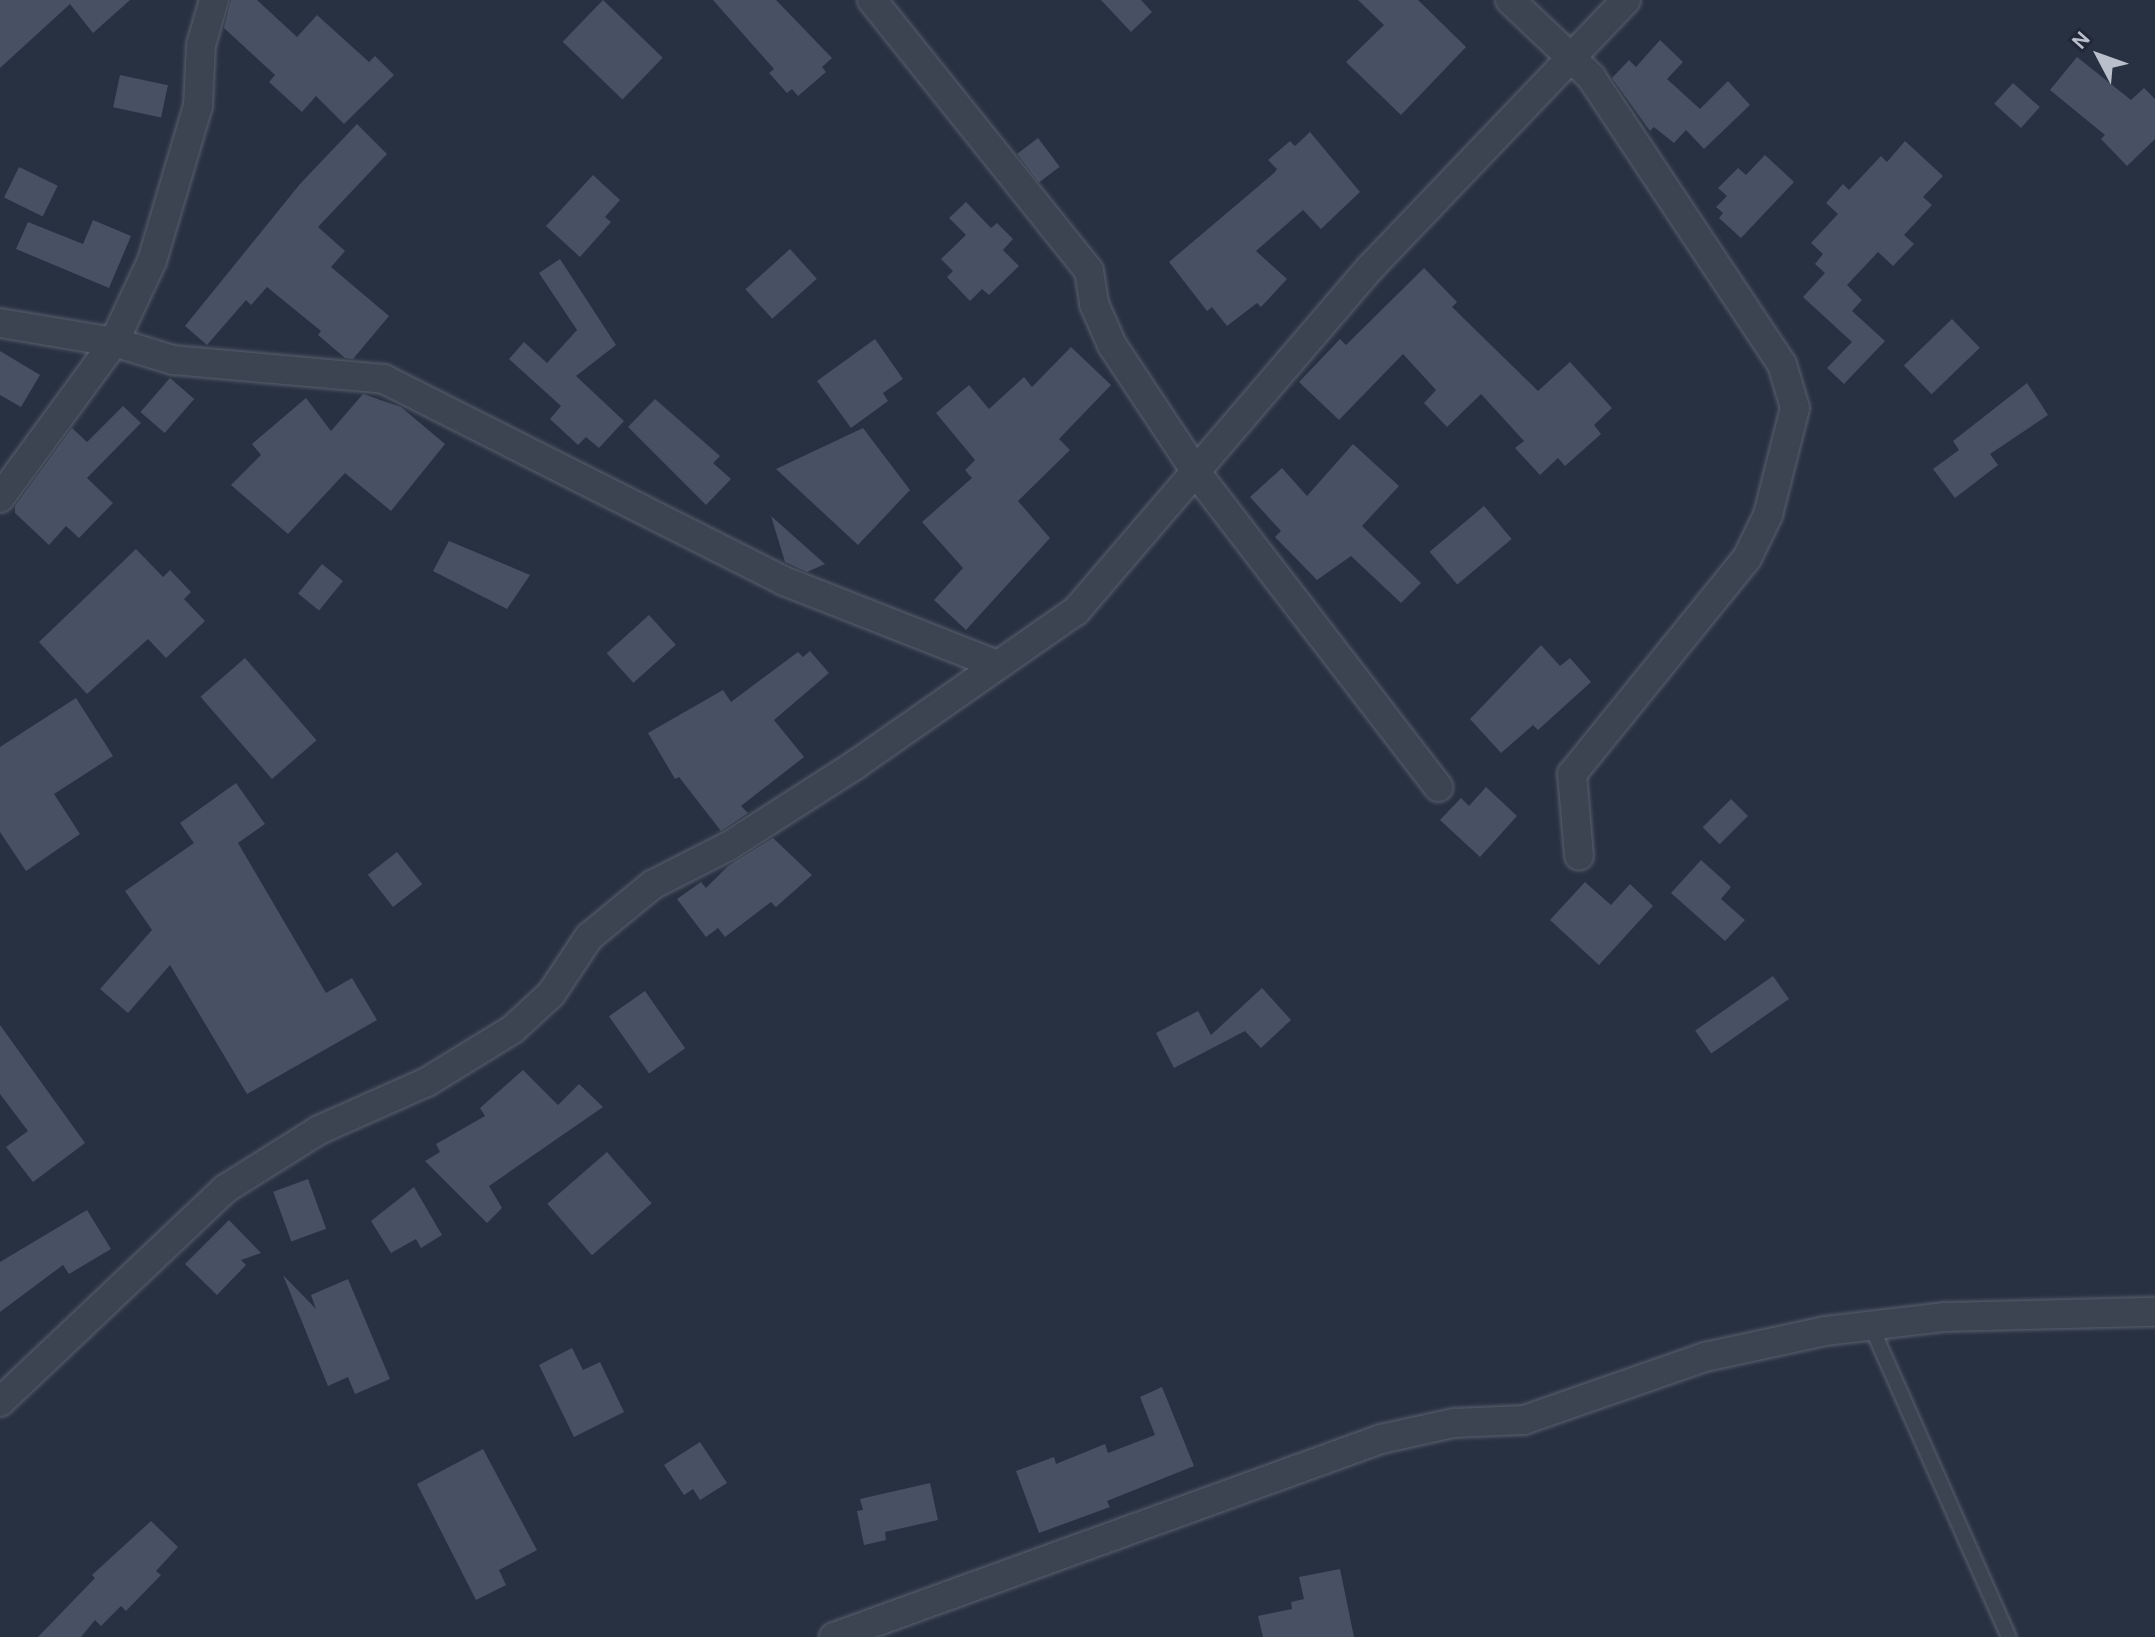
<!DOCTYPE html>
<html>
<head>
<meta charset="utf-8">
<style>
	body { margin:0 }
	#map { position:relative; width:2155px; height:1637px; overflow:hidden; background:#283141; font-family:Karla,sans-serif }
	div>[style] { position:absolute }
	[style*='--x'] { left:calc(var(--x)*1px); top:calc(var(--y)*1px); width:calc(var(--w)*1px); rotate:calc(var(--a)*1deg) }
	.building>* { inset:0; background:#475163; transform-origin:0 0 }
	.roads { filter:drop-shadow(0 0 2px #5a616f) drop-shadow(0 0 2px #5a616f) }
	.lane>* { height:14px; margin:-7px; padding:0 7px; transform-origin:7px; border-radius:7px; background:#3c4351 }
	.street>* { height:28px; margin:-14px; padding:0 14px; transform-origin:14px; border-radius:14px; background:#3c4351 }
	span { translate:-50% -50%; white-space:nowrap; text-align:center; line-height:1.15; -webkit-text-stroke:7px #212837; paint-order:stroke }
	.north { position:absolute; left:2059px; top:16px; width:80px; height:80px; -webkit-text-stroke:6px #212837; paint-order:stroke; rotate:311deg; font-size:22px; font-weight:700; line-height:32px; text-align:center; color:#b9bfcb }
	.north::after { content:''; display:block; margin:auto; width:28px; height:36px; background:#b9bfcb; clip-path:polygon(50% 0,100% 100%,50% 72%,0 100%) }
</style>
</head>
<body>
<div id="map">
	<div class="building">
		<i style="clip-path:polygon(0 0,130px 0,93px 33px,70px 4px,0 68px)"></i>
		<i style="clip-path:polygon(231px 0,257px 0,297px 37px,317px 15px,369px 62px,375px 56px,394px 75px,344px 124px,316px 96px,302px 112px,269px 82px,275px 75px,224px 28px)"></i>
		<i style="left:603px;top:0;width:83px;height:58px;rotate:44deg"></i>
		<i style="clip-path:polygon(713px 0,776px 0,832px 58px,822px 67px,826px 72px,798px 96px,792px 89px,787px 93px,769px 73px,774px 69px)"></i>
		<i style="clip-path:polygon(1101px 0,1141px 0,1152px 12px,1131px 32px)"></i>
		<i style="clip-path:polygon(1358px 0,1418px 0,1466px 47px,1401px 115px,1346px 62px,1384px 25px)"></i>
		<i style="clip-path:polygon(1660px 40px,1683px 62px,1667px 79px,1700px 109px,1728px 81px,1750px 105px,1704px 149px,1686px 130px,1674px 143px,1654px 127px,1650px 131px,1612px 78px,1629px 60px,1636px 67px)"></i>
		<i style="clip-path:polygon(2077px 57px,2131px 100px,2144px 88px,2155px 99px,2155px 139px,2127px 166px,2101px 139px,2105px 135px,2050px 90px)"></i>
		<i style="left:120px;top:75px;width:49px;height:33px;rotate:12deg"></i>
		<i style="left:2013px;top:83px;width:36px;height:28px;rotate:42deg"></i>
		<i style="clip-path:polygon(357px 124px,387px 154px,318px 227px,345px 251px,331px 267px,389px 316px,353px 359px,345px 358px,318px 335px,321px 331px,267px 287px,251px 305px,246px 300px,207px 345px,185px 326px,300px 184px)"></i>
		<i style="clip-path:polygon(1310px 132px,1360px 192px,1321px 229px,1303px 210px,1256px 251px,1287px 279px,1261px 307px,1257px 303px,1227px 326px,1212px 307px,1207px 311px,1169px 262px,1274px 173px,1277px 169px,1268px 160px,1290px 141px,1295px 146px)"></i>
		<i style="left:1038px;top:138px;width:36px;height:26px;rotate:53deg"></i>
		<i style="clip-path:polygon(1905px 141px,1943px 176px,1923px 197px,1932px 205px,1904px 235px,1914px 244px,1893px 266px,1878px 252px,1847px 285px,1862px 300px,1852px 311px,1885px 341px,1844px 384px,1827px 368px,1852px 342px,1803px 297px,1825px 273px,1815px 264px,1823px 254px,1811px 243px,1838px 214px,1826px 203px,1843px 184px,1849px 190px,1881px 156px,1887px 162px)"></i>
		<i style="clip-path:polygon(1765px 155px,1794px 182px,1741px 238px,1719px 218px,1723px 213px,1716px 207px,1727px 196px,1718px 188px,1738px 168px,1746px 175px)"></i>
		<i style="left:19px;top:167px;width:43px;height:34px;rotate:26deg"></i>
		<i style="clip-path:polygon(593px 175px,620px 200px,605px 217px,611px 222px,580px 257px,546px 226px)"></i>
		<i style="clip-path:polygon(966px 202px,991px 228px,997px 223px,1013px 239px,1003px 250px,1019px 266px,989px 295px,982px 289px,970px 301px,947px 277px,953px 271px,941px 259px,966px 235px,949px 218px)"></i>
		<i style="clip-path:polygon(93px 220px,131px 236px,109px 288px,16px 249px,28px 222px,83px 244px)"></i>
		<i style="left:790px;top:249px;width:40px;height:60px;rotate:48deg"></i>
		<i style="clip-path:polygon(560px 259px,616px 345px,576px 376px,624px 421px,599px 448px,586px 437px,578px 445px,550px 419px,561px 406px,509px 359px,524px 342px,547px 363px,577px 330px,539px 273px)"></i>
		<i style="clip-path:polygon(1424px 268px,1457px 302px,1452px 307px,1538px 391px,1570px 362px,1612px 408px,1594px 425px,1601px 434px,1565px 466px,1558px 458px,1540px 475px,1515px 448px,1524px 441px,1481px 394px,1447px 427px,1424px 403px,1436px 390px,1403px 354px,1339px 420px,1299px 382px,1340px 339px,1346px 345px)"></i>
		<i style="left:1952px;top:319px;width:40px;height:67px;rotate:46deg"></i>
		<i style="clip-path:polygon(875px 339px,903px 379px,883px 393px,888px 401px,851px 428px,817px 381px)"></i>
		<i style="clip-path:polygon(1071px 347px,1111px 385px,1059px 439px,1070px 450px,1018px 501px,1050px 538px,966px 630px,934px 600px,963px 568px,922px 522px,972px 478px,965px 470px,975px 460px,936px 413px,969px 385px,989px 409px,1024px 377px,1032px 387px)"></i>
		<i style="clip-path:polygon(0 351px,40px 375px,21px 407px,0 395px)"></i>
		<i style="left:170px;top:378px;width:32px;height:45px;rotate:41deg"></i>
		<i style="clip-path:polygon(2027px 383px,2048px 415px,1990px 454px,1998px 465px,1955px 498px,1933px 469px,1959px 450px,1953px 441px)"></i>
		<i style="clip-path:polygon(363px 394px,401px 407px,445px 444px,391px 511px,345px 473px,288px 534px,231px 485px,261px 455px,252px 444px,306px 398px,331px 431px)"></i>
		<i style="clip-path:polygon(655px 399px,720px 456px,713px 463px,731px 479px,706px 505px,628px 427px)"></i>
		<i style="clip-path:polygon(123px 406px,141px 423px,87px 478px,113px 503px,79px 538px,66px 526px,49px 545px,15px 513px,15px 506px,72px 428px,87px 442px)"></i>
		<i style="clip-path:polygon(863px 428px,910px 490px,858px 545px,776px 469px)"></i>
		<i style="clip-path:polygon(1353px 444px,1399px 486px,1362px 526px,1421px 583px,1401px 603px,1351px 556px,1317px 580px,1275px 537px,1281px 531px,1250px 497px,1282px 468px,1307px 496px)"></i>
		<i style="left:1484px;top:506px;width:43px;height:71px;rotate:50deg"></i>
		<i style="clip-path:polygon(771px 516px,825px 564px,807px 572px,785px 562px)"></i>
		<i style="clip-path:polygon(449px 541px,530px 575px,507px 609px,433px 571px)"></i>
		<i style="clip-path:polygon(136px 549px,163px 577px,170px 570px,191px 592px,184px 599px,205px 621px,166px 658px,148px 639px,87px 694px,39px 642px)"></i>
		<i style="left:322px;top:564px;width:27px;height:38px;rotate:39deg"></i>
		<i style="left:649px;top:615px;width:40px;height:57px;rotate:48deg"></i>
		<i style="clip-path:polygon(1541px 645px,1560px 666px,1570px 658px,1591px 682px,1538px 730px,1533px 725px,1501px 753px,1470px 719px)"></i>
		<i style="clip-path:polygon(810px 651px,829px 673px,774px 720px,804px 757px,741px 806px,748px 813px,721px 831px,679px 777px,675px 779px,648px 733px,723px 690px,731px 702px,798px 652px,803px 657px)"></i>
		<i style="left:245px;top:658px;width:109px;height:59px;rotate:49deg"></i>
		<i style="clip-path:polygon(76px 698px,113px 756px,54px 794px,80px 834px,26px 871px,0 832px,0 747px)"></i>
		<i style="clip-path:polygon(236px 783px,265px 824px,238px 843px,326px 993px,352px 978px,377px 1020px,247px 1094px,170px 965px,128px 1013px,100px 989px,152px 930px,125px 891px,194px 843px,180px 823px)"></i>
		<i style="clip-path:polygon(1486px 787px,1517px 816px,1480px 857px,1440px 820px,1461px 798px,1469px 806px)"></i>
		<i style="left:1731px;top:799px;width:24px;height:40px;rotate:45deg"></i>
		<i style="clip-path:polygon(773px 838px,812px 875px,776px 907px,771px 902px,725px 937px,718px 928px,706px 937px,677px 899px,701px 882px,706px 888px,728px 866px)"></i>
		<i style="left:397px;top:852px;width:41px;height:37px;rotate:52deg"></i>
		<i style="clip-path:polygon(1701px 860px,1731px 887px,1721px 899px,1745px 920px,1725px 941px,1671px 893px)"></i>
		<i style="clip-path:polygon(1585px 882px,1611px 905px,1630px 884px,1653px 906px,1599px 965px,1550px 920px)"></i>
		<i style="left:1773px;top:976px;width:28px;height:95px;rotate:55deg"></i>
		<i style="clip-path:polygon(1262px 988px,1291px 1020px,1261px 1048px,1245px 1031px,1174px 1068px,1156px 1033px,1198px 1011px,1211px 1035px)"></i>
		<i style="left:645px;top:991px;width:70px;height:44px;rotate:55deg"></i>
		<i style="clip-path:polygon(0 1025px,85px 1143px,33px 1182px,6px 1147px,28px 1131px,0 1094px)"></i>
		<i style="clip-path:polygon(523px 1070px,558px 1105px,579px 1084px,603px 1107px,489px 1186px,502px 1208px,487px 1223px,425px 1161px,440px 1152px,436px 1144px,485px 1116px,480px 1108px)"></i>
		<i style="left:607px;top:1152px;width:68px;height:79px;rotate:49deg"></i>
		<i style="left:308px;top:1179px;width:53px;height:37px;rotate:70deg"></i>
		<i style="clip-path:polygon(414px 1187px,442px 1235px,421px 1248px,416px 1239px,391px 1253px,371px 1221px)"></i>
		<i style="clip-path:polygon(87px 1210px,111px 1249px,69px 1274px,63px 1265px,0 1312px,0 1262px)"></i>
		<i style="clip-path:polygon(229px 1220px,261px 1253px,241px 1260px,246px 1265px,217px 1295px,185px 1264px)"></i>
		<i style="clip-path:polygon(283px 1275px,316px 1309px,311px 1295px,348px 1279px,390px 1379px,355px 1394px,348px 1377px,328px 1386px)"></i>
		<i style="clip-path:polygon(572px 1348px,583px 1370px,600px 1362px,624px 1412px,574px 1437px,539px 1365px)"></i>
		<i style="clip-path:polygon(1162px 1387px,1194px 1466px,1107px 1501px,1110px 1507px,1039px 1533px,1016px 1471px,1054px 1457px,1056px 1464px,1105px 1444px,1108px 1453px,1155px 1435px,1140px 1397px)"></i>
		<i style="clip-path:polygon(700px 1442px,727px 1483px,700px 1500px,693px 1489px,684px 1495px,664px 1465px)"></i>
		<i style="clip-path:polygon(483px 1449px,537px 1550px,499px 1570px,506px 1585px,476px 1600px,417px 1484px)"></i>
		<i style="clip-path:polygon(930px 1483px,938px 1520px,885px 1532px,886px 1540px,864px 1545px,857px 1511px,863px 1510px,860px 1499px)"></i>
		<i style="clip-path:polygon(151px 1521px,178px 1547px,156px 1571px,161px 1575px,126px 1611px,121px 1606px,101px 1626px,95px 1620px,81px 1637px,38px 1637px,95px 1578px,92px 1575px)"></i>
		<i style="clip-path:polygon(1340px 1569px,1354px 1637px,1263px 1637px,1258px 1616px,1292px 1609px,1291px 1602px,1304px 1599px,1299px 1577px)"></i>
	</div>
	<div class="roads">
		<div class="lane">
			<i style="--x:1871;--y:1326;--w:340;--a:66.1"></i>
		</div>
		<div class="street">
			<i style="--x:872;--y:0;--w:347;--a:51.3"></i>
			<i style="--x:1089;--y:271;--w:33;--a:81"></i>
			<i style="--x:1094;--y:304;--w:45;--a:66.3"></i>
			<i style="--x:1112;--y:345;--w:156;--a:56.5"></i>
			<i style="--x:1198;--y:475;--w:394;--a:52.4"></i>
			<i style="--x:1510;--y:0;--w:112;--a:43.5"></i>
			<i style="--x:1591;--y:77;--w:345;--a:56.4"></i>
			<i style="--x:1782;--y:364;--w:46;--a:73.5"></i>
			<i style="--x:1795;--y:408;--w:110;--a:104.2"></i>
			<i style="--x:1768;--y:515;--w:48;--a:116"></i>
			<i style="--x:1747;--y:558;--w:278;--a:129"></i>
			<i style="--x:1572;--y:774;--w:82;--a:85.1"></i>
			<i style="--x:0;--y:323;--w:116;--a:9.5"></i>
			<i style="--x:114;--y:342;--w:62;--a:17"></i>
			<i style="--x:173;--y:360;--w:212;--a:5.1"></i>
			<i style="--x:384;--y:379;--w:448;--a:26.8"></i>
			<i style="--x:784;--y:581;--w:229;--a:21.5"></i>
			<i style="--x:0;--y:498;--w:193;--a:-53.8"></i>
			<i style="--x:114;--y:342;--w:89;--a:-64.9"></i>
			<i style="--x:152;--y:261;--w:162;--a:-73.5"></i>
			<i style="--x:198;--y:106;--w:61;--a:-87.2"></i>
			<i style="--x:201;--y:45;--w:47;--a:-73.9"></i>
			<i style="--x:0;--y:1402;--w:310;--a:-43.4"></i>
			<i style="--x:225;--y:1189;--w:111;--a:-32.1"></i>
			<i style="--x:319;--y:1130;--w:118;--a:-24"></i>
			<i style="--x:427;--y:1082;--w:101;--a:-31.6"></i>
			<i style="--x:513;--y:1029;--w:52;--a:-42.6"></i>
			<i style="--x:551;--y:994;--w:69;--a:-56.3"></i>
			<i style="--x:589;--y:937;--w:82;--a:-39.5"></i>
			<i style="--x:652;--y:885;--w:86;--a:-26.9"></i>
			<i style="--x:729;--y:846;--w:150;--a:-32.7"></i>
			<i style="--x:855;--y:765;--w:269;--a:-34.9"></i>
			<i style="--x:1076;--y:611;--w:453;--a:-49.4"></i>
			<i style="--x:1371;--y:267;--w:369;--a:-46.3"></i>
			<i style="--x:834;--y:1637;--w:582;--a:-19.9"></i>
			<i style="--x:1381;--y:1439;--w:75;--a:-12.4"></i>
			<i style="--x:1454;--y:1423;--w:70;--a:-2.5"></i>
			<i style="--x:1524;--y:1420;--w:192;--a:-19.2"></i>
			<i style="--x:1705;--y:1357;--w:123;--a:-12.2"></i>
			<i style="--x:1825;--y:1331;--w:121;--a:-6.7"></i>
			<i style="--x:1945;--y:1317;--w:210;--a:-1.4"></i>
		</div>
	</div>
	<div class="north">N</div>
</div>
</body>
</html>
